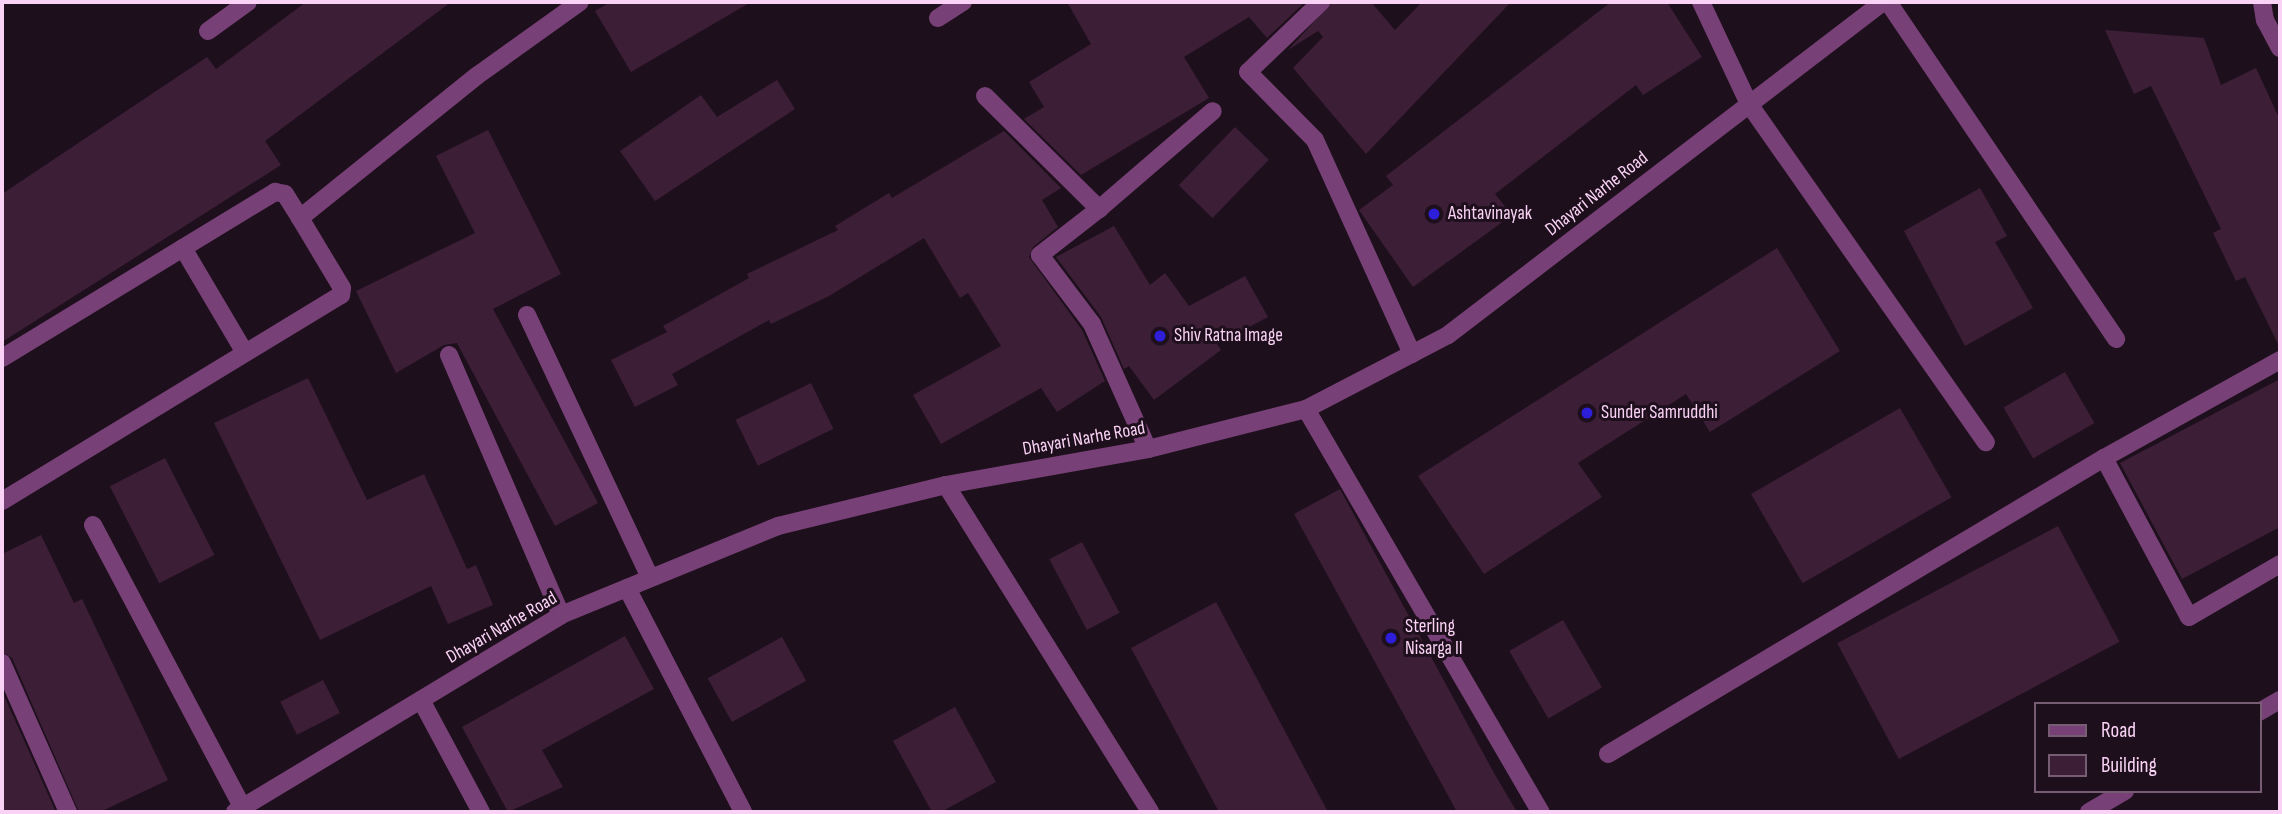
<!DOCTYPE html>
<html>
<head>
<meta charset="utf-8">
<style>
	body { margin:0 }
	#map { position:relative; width:2282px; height:814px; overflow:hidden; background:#1e0f1c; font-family:"Sofia Sans Condensed",sans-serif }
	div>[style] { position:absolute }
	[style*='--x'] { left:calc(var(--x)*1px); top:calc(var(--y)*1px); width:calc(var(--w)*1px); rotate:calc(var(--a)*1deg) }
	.building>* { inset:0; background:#3c1e37; transform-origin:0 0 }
	.minor>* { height:18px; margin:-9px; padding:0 9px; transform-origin:9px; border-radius:9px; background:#774076 }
	.dots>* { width:19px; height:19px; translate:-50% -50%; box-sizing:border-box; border:4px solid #1e0f1c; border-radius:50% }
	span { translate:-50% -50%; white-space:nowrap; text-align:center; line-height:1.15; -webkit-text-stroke:6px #1e0f1c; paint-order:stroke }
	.street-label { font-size:19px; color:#f9d2f5 }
	.poi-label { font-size:19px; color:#f9d2f5 }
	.left { translate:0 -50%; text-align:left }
	.frame { position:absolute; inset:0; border:4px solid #f9d2f5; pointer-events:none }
	.legend { position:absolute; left:2034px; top:702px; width:228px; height:91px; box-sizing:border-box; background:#1e0f1c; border:2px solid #765d73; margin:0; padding:9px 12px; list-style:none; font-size:21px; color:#f9d2f5 }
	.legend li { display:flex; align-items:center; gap:14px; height:35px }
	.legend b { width:35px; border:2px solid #765d73 }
</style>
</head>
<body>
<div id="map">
	<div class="building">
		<i style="clip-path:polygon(306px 2px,451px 2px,265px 141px,281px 165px,2px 342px,2px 194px,207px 57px,216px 69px)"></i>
		<i style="clip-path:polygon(610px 2px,751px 2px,631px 72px,595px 11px)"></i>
		<i style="clip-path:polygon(1067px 2px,1305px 2px,1267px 38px,1249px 17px,1184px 57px,1209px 98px,1081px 175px,1024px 119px,1044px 107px,1029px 82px,1091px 44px)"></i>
		<i style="clip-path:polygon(1332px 2px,1371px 2px,1395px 30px,1422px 2px,1511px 2px,1366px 154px,1293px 68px,1323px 37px,1318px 31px,1288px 50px)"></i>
		<i style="clip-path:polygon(1611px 2px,1667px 2px,1702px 57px,1643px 95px,1636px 85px,1495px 194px,1512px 215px,1413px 287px,1359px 210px,1393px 185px,1386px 176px)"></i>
		<i style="clip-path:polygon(2105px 30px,2204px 38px,2221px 85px,2256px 68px,2280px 120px,2280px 348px,2245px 277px,2236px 281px,2213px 233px,2221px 229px,2151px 86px,2134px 94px)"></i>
		<i style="clip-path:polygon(777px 80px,795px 109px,655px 201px,620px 151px,701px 95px,717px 117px)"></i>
		<i style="left:1235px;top:127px;width:47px;height:81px;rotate:44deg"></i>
		<i style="clip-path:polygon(488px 130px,561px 274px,493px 309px,598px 503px,555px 526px,457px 343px,444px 345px,396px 373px,356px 291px,475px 233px,436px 156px)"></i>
		<i style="clip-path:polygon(1004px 131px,1061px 188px,1042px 200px,1058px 227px,1033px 247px,1029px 257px,1082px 330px,1105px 381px,1057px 412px,1041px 388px,941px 444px,913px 395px,1001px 346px,968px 293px,960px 298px,924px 238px,829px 296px,771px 324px,769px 320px,672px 374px,678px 385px,635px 407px,611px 360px,667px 332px,663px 326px,749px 278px,747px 274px,838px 230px,835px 226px,889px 193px,892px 198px)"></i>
		<i style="clip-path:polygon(1980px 188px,2007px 236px,1995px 242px,2033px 308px,1965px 346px,1904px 231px)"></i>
		<i style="clip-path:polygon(1114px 226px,1150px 285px,1165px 273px,1189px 306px,1245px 276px,1268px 317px,1217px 344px,1221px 350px,1154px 400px,1129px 366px,1124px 369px,1101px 317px,1056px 257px)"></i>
		<i style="clip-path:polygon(1777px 248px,1840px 351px,1710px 432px,1686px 394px,1578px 463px,1602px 497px,1484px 574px,1418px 476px)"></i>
		<i style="left:2065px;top:372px;width:59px;height:71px;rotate:60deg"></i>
		<i style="clip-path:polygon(308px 378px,367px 500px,424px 474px,467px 569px,476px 565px,493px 605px,448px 624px,431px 586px,320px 640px,214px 423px)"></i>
		<i style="clip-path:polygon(2280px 379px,2280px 527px,2182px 579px,2120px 463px)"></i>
		<i style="left:811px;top:383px;width:51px;height:84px;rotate:64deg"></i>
		<i style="left:1900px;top:408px;width:103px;height:172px;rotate:60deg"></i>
		<i style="left:165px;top:458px;width:109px;height:62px;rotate:63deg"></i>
		<i style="clip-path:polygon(1340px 489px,1494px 773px,1517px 812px,1457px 812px,1294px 514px)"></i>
		<i style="left:2058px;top:526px;width:131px;height:250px;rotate:62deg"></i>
		<i style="clip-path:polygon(41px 535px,74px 603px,82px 599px,168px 780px,100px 812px,79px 812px,12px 658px,2px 652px,2px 554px)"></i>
		<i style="left:1082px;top:542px;width:80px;height:37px;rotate:62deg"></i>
		<i style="clip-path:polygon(1216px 602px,1328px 812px,1219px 812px,1131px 648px)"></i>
		<i style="left:1563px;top:620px;width:78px;height:62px;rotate:60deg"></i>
		<i style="clip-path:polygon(625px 636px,654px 689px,542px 750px,563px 787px,508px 812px,462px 727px)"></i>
		<i style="left:782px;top:637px;width:50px;height:85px;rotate:61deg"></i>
		<i style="left:323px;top:680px;width:37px;height:48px;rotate:63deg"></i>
		<i style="clip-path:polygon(2px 691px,56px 812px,2px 812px)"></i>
		<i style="clip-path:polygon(955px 707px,996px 782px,941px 812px,932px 812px,893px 741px)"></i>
	</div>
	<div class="minor">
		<i style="--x:1321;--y:2;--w:101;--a:136.2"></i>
		<i style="--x:1248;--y:72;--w:95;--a:45.4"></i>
		<i style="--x:1315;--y:140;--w:235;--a:65.6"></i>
		<i style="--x:1701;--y:2;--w:113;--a:64.8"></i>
		<i style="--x:1749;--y:104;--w:413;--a:55"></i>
		<i style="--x:1888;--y:2;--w:407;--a:55.9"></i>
		<i style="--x:2262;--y:2;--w:18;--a:81"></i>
		<i style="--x:2265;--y:20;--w:32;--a:62"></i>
		<i style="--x:938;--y:18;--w:30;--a:-33"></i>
		<i style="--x:208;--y:31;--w:49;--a:-35.9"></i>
		<i style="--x:985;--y:96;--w:161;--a:44.7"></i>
		<i style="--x:1099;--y:209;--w:75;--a:142.1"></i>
		<i style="--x:1040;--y:255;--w:86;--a:53"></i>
		<i style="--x:1092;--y:324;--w:137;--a:65.9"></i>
		<i style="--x:1099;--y:209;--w:150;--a:-40.7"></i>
		<i style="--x:183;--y:248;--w:120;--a:59.4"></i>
		<i style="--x:527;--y:315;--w:290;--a:64.9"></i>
		<i style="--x:449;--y:355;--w:283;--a:66.7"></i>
		<i style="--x:2;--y:358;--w:320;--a:-31.3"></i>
		<i style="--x:275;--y:192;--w:10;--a:11"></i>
		<i style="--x:285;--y:194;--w:28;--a:58"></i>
		<i style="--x:300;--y:218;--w:228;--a:-38.8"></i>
		<i style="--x:478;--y:75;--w:125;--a:-35.6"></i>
		<i style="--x:2280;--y:360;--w:201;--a:150.9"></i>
		<i style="--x:2104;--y:458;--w:180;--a:61.9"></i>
		<i style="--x:2189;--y:617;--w:105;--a:-30.2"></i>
		<i style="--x:1306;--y:409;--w:467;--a:59.8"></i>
		<i style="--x:946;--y:485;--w:385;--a:58"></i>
		<i style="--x:2;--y:501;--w:397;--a:-31.3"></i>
		<i style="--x:341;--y:295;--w:7;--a:-82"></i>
		<i style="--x:342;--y:288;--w:82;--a:-121"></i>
		<i style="--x:93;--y:525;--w:320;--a:62.1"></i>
		<i style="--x:627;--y:588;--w:252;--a:62.6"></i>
		<i style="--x:2;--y:663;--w:163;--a:66.1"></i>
		<i style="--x:421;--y:700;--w:127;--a:61.8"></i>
		<i style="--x:2259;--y:712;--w:24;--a:-30"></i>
		<i style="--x:1608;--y:754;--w:578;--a:-30.83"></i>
		<i style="--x:235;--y:812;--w:381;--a:-31.1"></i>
		<i style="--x:561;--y:615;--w:235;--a:-22.3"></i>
		<i style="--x:778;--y:526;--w:173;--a:-13.7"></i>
		<i style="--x:946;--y:485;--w:205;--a:-10.1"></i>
		<i style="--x:1148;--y:449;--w:163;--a:-14.2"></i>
		<i style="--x:1306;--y:409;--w:160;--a:-27.5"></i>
		<i style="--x:1448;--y:335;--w:548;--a:-37.43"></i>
		<i style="--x:2089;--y:812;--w:42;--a:-30.3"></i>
	</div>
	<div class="dots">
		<i style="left:1434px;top:214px;background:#2d1ed9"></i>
		<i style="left:1160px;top:336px;background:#2d1ed9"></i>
		<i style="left:1587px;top:413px;background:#2d1ed9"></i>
		<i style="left:1391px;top:638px;background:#2d1ed9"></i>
	</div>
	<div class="street-label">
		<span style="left:1597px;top:194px;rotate:-38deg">Dhayari Narhe Road</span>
		<span style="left:1084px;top:439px;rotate:-10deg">Dhayari Narhe Road</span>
		<span style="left:502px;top:628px;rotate:-30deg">Dhayari Narhe Road</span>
	</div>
	<div class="poi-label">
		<span class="left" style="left:1448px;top:214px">Ashtavinayak</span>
		<span class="left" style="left:1174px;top:336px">Shiv Ratna Image</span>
		<span class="left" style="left:1601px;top:413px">Sunder Samruddhi</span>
		<span class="left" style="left:1405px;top:638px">Sterling<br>Nisarga II</span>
	</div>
	<div class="frame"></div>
	<ul class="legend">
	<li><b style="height:9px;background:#774076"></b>Road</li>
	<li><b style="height:19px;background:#3c1e37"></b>Building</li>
	</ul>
</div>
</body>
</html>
